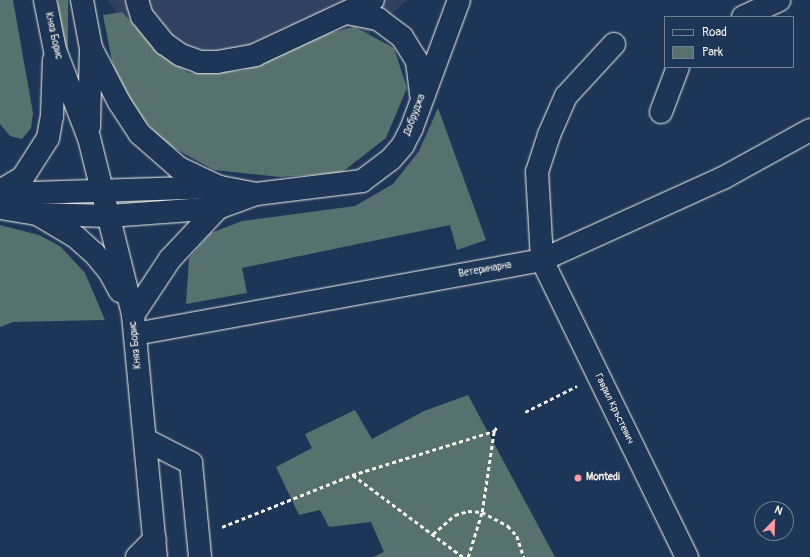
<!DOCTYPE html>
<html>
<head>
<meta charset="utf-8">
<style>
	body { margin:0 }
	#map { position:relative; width:810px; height:557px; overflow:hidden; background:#1d3557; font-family:Pangolin,sans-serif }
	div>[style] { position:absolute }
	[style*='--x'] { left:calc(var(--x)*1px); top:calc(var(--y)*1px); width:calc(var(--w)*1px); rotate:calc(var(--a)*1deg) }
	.built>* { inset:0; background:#314162 }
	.green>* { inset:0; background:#57716e; transform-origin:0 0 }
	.path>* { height:2.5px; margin-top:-1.25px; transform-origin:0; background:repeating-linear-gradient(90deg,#f4f1e8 0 4px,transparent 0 7px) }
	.roads { filter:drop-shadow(0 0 1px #f4f1e8) drop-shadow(0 0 1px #f4f1e8) }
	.minor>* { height:22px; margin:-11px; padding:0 11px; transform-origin:11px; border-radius:11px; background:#1d3557 }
	.dots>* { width:11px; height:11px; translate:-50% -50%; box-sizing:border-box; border:2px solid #1d3557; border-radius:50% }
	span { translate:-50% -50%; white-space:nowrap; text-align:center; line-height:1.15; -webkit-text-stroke:3px #1d3557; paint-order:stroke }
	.street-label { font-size:10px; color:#f4f1e8 }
	.poi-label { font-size:10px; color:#f4f1e8; font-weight:700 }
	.left { translate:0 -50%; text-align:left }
	.legend { position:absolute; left:664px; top:16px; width:130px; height:52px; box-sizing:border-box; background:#1d3557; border:1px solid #738091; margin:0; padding:5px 7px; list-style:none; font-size:12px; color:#f4f1e8 }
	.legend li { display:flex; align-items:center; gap:8px; height:20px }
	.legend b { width:20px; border:1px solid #738091 }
	.north { position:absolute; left:754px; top:501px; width:40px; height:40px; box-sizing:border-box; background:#1d3557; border:1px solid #738091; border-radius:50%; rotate:23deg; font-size:11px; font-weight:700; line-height:16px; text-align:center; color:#f4f1e8 }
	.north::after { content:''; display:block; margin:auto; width:14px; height:18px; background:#ff9aa2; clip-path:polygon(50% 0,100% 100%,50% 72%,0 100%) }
</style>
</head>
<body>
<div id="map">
	<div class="built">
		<i style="clip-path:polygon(108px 0,407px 0,321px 77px,176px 98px)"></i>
	</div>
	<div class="green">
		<i style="clip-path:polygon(0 0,13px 0,33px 113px,31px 128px,22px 139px,10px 136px,0 124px)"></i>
		<i style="left:58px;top:0;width:10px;height:53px"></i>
		<i style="clip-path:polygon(122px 12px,155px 48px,188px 73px,242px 71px,317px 36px,355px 27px,394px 48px,407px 88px,386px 138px,341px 173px,280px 177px,214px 170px,163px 142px,137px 112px,115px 76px,103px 15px)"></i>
		<i style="clip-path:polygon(438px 108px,486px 240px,457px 250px,450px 225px,242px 268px,247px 293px,186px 304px,189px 258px,211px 233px,242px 221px,355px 206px,393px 184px,419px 151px)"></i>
		<i style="clip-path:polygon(0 225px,39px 235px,60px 246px,85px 273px,105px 320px,13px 322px,0 327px)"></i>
		<i style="clip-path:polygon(468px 395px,555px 557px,373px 557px,384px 552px,371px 522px,329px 527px,320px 510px,299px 515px,276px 467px,312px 448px,305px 434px,355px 410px,372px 439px,424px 411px)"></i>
	</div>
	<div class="path">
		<i style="--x:525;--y:412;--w:58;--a:-26.6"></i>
		<i style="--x:353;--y:475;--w:137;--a:36.7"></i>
		<i style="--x:222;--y:527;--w:140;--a:-21.8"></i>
		<i style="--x:352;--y:475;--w:149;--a:-17.2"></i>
		<i style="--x:494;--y:431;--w:5;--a:-53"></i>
		<i style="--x:433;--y:534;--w:29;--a:-41"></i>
		<i style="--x:455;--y:515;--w:14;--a:-17"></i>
		<i style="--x:468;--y:511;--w:14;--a:4"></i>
		<i style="--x:482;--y:512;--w:30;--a:28"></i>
		<i style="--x:508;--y:526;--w:13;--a:48"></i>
		<i style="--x:517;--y:536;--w:22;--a:72"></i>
		<i style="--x:468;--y:557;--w:47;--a:-72.7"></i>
		<i style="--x:482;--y:512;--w:82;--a:-81.6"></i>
	</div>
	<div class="roads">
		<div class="minor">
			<i style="--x:45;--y:0;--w:51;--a:78.7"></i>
			<i style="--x:55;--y:50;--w:94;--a:68.9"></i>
			<i style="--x:89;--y:138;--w:182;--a:76"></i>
			<i style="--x:133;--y:315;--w:243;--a:84.6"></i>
			<i style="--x:82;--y:0;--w:49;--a:79.4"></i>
			<i style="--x:91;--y:48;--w:79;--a:91.5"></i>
			<i style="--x:137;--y:0;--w:17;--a:73"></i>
			<i style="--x:142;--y:16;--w:36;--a:51"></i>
			<i style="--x:165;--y:44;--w:19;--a:35"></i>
			<i style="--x:181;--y:55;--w:20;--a:20"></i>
			<i style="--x:200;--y:62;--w:17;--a:0"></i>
			<i style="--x:217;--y:62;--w:39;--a:-10"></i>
			<i style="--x:255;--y:55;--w:130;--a:-25"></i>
			<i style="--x:347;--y:13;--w:32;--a:11"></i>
			<i style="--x:378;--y:19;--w:30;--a:37"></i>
			<i style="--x:402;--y:37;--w:28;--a:58"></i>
			<i style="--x:417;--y:61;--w:33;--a:83"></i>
			<i style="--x:743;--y:17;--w:40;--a:-25"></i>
			<i style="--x:614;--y:44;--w:71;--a:132.7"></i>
			<i style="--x:566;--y:96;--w:43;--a:113.6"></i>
			<i style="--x:549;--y:135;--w:39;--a:108"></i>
			<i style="--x:537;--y:172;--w:88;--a:86.7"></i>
			<i style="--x:542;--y:260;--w:331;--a:64"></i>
			<i style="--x:91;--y:48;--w:61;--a:62.6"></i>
			<i style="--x:119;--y:102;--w:38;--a:57"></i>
			<i style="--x:140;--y:134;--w:52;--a:41.1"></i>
			<i style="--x:179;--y:168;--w:42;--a:25.3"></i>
			<i style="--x:661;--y:112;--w:48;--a:-69.3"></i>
			<i style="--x:0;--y:191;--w:27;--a:-31"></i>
			<i style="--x:23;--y:177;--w:46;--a:-57.3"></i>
			<i style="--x:48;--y:138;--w:22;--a:-80"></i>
			<i style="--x:52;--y:116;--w:56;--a:-88"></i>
			<i style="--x:0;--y:194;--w:220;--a:-1.8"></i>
			<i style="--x:220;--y:187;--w:37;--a:11"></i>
			<i style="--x:0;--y:208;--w:37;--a:9"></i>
			<i style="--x:37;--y:214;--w:72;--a:1.6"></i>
			<i style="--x:109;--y:216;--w:109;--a:-4.2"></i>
			<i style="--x:218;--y:208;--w:40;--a:-20.2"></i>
			<i style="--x:256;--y:194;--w:107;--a:-7"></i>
			<i style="--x:362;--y:181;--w:36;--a:-37"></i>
			<i style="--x:391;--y:159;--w:18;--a:-49"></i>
			<i style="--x:403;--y:145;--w:20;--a:-63"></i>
			<i style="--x:412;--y:127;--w:135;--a:-69.7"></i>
			<i style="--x:39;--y:215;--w:43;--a:30.7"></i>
			<i style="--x:76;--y:237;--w:24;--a:42"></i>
			<i style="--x:94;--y:253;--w:23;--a:50"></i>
			<i style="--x:109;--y:271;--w:23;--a:61"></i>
			<i style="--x:133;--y:315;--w:67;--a:-56.5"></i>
			<i style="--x:170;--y:259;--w:70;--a:-46.7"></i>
			<i style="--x:135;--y:334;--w:414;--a:-10.3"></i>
			<i style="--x:542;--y:260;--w:199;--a:-24.4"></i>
			<i style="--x:723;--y:178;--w:99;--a:-28.9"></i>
			<i style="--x:146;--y:440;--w:51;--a:27.1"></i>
			<i style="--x:191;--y:463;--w:94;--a:84.5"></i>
			<i style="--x:137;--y:557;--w:25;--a:-45"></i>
		</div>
	</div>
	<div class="dots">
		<i style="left:578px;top:478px;background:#ff9aa2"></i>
	</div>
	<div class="street-label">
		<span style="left:53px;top:36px;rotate:77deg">Княз Борис</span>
		<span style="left:415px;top:115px;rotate:-69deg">Добруджа</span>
		<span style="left:485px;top:270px;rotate:-10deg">Ветеринарна</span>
		<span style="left:136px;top:345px;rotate:-96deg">Княз Борис</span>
		<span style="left:614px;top:409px;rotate:64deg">Гаврил Кръстевич</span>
	</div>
	<div class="poi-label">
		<span class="left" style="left:586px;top:478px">Montedi</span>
	</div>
	<ul class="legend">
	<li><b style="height:5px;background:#1d3557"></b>Road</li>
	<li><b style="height:11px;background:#57716e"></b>Park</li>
	</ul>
	<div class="north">N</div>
</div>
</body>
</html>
